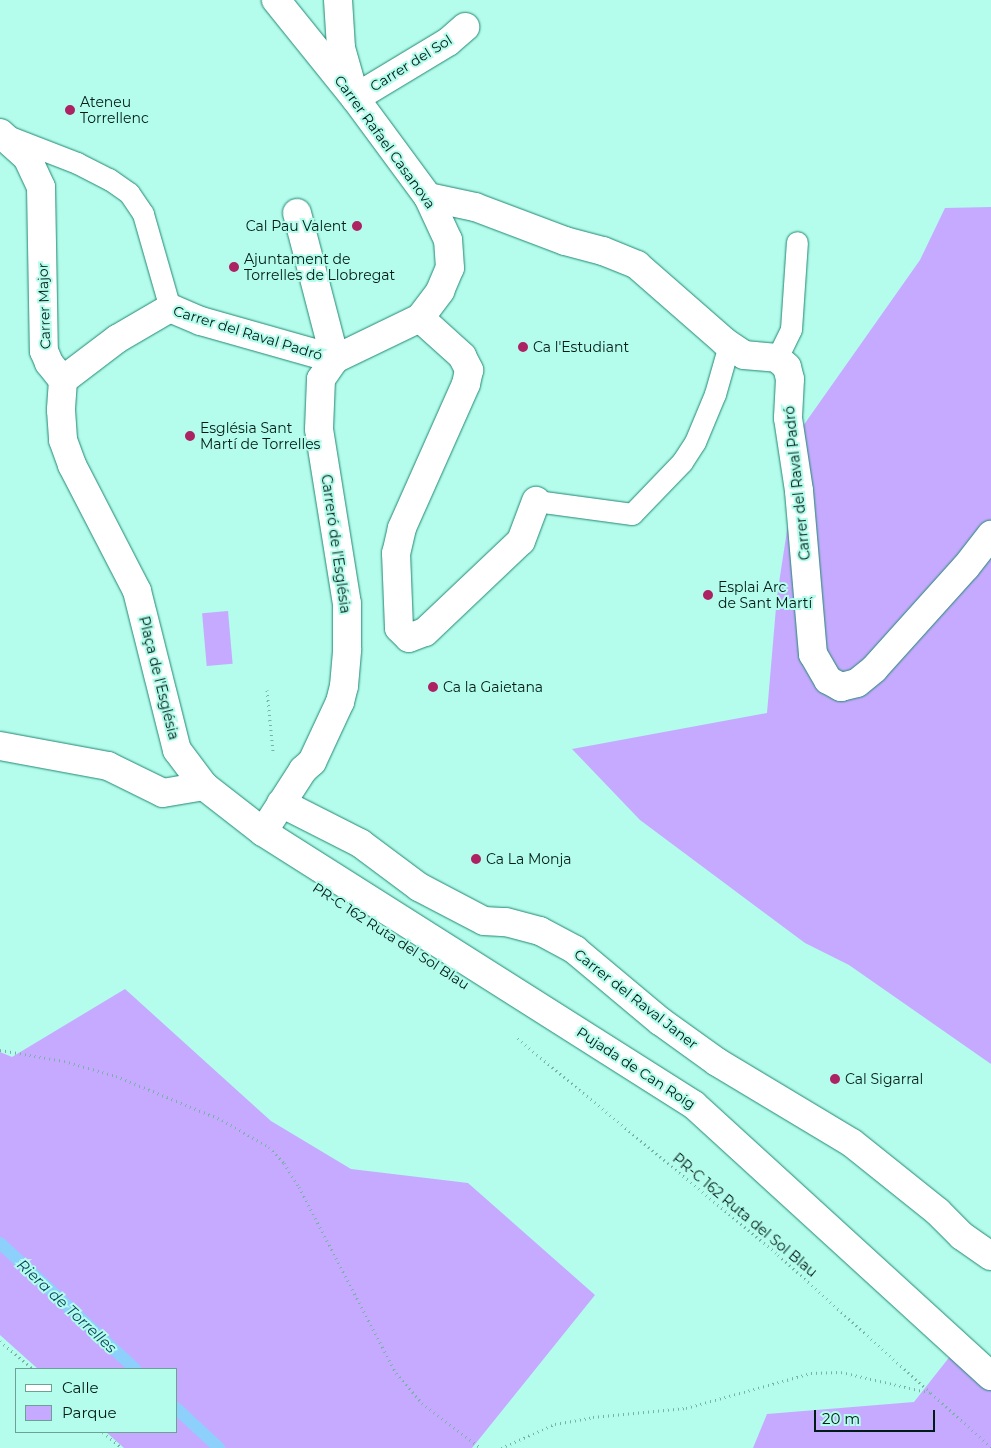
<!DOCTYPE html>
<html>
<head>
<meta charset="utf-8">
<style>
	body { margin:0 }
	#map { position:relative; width:991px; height:1448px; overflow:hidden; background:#b4fceb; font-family:Montserrat,sans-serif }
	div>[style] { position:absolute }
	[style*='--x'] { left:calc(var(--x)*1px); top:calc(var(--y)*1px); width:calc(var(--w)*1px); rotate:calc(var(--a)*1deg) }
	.green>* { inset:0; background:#c6aaff; transform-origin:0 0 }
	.stream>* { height:12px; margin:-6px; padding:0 6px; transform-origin:6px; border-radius:6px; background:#8dd0fc }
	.path>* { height:3px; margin-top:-1.5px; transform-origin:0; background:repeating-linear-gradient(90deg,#79b2a5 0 1px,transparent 0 5px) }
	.roads { filter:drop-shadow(0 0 1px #208775) drop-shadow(0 0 1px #208775) }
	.service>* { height:21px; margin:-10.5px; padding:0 10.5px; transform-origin:10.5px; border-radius:10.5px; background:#fff }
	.pedestrian>* { height:28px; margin:-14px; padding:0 14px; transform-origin:14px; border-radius:14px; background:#fff }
	.minor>* { height:28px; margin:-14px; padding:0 14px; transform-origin:14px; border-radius:14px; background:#fff }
	.dots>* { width:14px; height:14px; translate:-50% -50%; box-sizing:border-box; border:2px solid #b4fceb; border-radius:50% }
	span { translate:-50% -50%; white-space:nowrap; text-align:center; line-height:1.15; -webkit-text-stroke:4px #b4fceb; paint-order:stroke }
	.street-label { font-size:14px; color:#001c17 }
	.poi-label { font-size:14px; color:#001c17 }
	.left { translate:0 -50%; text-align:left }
	.right { translate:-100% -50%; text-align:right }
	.water-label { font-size:15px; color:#043d5a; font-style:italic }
	.legend { position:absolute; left:15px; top:1368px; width:162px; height:65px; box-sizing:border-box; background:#b4fceb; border:1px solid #6ca296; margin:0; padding:6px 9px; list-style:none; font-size:15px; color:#001c17 }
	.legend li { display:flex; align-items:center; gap:10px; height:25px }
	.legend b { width:25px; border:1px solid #6ca296 }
	.scale { position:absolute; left:814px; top:1410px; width:121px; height:22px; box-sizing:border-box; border:2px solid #001c17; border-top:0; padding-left:6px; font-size:15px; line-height:18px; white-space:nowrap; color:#001c17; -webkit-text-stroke:4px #b4fceb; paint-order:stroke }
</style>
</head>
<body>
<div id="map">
	<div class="green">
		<i style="clip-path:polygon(991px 207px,991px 1064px,849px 965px,805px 943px,640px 820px,572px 749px,767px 713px,777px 596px,803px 426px,920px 260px,945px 208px)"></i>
		<i style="left:228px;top:611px;width:53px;height:26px;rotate:85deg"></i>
		<i style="clip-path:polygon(125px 989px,271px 1121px,351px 1169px,468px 1183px,595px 1295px,472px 1448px,124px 1448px,106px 1432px,176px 1432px,176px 1369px,38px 1369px,0 1335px,0 1052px,12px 1057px)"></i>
		<i style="clip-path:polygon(962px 1341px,991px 1366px,991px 1448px,753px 1448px,767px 1414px,914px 1402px)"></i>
	</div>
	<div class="stream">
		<i style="--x:0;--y:1243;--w:185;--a:43"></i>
		<i style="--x:176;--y:1408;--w:59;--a:42.9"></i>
	</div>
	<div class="path">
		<i style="--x:267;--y:690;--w:61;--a:84.4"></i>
		<i style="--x:0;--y:1050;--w:65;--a:9.8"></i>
		<i style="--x:64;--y:1061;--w:54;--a:16.1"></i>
		<i style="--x:116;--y:1076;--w:115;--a:22.5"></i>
		<i style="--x:222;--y:1120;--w:54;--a:29.9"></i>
		<i style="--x:269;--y:1147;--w:22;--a:47"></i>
		<i style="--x:284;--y:1163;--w:28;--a:58"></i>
		<i style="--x:299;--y:1187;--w:210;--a:62.5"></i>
		<i style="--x:396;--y:1373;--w:40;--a:49"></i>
		<i style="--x:422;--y:1403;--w:74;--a:37.3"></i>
		<i style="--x:0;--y:1341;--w:43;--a:40.3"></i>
		<i style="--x:931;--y:1393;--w:81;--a:42"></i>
		<i style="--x:103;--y:1432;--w:25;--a:40"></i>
		<i style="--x:501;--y:1448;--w:59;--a:-24"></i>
		<i style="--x:555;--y:1424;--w:39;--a:-10"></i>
		<i style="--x:593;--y:1417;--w:93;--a:-5.5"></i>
		<i style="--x:686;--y:1408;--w:130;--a:-15.6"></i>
		<i style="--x:811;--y:1373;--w:30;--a:-2"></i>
		<i style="--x:841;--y:1372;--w:92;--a:13.1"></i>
		<i style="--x:931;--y:1393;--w:209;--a:-137.9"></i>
		<i style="--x:776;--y:1253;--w:339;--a:-140.3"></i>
	</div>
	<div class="roads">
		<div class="service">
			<i style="--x:10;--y:137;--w:72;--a:21.2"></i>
			<i style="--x:77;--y:163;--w:36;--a:27"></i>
			<i style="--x:109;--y:179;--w:24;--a:35"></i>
			<i style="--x:129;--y:193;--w:25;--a:56"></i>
			<i style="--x:143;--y:214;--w:98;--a:74"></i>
			<i style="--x:777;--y:358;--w:32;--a:-64"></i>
			<i style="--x:791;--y:329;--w:87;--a:-86.1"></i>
			<i style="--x:536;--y:501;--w:97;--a:7.7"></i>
			<i style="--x:632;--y:514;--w:72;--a:-46.1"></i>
			<i style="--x:682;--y:462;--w:24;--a:-57"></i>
			<i style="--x:695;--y:442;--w:52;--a:-67.4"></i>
			<i style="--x:715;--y:394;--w:51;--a:-74.1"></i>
		</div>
		<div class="pedestrian">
			<i style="--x:0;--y:746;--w:110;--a:10.5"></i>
			<i style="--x:108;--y:766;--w:61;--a:26.1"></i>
			<i style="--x:163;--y:793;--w:42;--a:-9.7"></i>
		</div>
		<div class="minor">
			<i style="--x:338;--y:0;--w:48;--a:86.4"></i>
			<i style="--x:341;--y:48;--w:41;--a:74.2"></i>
			<i style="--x:355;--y:98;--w:109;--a:-31.1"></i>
			<i style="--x:448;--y:42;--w:23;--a:-41"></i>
			<i style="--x:0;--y:133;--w:36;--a:42"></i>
			<i style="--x:27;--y:157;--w:33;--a:65"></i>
			<i style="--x:41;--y:187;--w:164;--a:89"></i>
			<i style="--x:44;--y:351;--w:13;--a:67"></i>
			<i style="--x:49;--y:363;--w:22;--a:51"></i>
			<i style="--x:428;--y:197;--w:48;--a:12"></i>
			<i style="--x:475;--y:207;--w:96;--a:20.7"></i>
			<i style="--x:565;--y:241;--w:39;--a:15"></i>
			<i style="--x:603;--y:251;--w:37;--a:22"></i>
			<i style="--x:637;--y:265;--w:117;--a:41.2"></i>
			<i style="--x:725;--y:342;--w:23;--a:34"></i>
			<i style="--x:744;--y:355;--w:33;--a:5"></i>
			<i style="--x:777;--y:358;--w:13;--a:42"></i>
			<i style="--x:787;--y:367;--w:12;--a:76"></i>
			<i style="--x:790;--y:379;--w:39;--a:93"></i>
			<i style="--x:788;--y:418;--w:74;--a:81.4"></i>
			<i style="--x:799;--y:491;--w:164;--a:85.1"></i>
			<i style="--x:813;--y:654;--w:30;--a:60"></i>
			<i style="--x:828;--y:680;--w:15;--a:28"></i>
			<i style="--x:841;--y:687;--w:16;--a:-14"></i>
			<i style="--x:857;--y:683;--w:22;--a:-39"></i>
			<i style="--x:874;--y:669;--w:137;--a:-48"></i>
			<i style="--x:966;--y:567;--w:41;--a:-52"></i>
			<i style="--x:297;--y:213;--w:151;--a:75.4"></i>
			<i style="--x:420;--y:318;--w:57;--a:42.1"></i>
			<i style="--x:462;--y:356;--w:16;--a:63"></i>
			<i style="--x:469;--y:370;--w:14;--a:102"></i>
			<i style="--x:466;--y:384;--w:158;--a:114"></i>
			<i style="--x:402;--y:528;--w:26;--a:103"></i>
			<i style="--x:396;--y:553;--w:75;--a:87.7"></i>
			<i style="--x:399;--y:628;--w:14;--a:45"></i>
			<i style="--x:409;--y:638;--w:17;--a:-21"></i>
			<i style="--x:425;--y:632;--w:132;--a:-43.5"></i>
			<i style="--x:521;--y:541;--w:43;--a:-69.4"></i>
			<i style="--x:63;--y:380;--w:30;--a:94"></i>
			<i style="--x:61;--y:410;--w:30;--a:86"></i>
			<i style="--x:63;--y:440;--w:27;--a:70"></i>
			<i style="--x:72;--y:465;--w:142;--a:62.7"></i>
			<i style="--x:137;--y:591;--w:164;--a:75.9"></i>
			<i style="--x:177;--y:750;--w:45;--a:53.1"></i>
			<i style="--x:204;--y:786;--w:75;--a:37.9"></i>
			<i style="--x:263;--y:832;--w:510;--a:32.35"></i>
			<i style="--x:694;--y:1105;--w:402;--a:42.4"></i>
			<i style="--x:63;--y:380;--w:68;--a:-37.2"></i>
			<i style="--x:117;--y:339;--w:61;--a:-30.3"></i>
			<i style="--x:170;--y:308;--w:34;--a:23"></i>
			<i style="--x:201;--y:321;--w:139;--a:15.8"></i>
			<i style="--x:281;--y:803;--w:89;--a:26.9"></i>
			<i style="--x:360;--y:843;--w:74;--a:36.7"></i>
			<i style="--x:419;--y:887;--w:73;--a:27.6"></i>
			<i style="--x:484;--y:921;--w:22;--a:3"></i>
			<i style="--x:506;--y:922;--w:35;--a:15"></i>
			<i style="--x:540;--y:931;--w:40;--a:28"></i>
			<i style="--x:575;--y:950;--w:111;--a:39.9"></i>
			<i style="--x:660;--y:1021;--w:70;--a:35.7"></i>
			<i style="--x:717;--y:1062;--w:157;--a:31"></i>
			<i style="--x:852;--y:1143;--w:110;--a:38.7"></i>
			<i style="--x:938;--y:1212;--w:34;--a:45"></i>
			<i style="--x:962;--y:1236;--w:35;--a:35"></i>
			<i style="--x:263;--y:832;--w:74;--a:-57.2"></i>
			<i style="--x:303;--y:770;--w:12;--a:-42"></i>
			<i style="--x:312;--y:762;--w:66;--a:-65"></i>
			<i style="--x:340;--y:702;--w:16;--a:-76"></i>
			<i style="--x:344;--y:686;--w:37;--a:-85"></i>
			<i style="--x:347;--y:649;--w:45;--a:-90"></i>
			<i style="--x:347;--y:604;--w:177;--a:-99.1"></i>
			<i style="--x:319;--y:429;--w:50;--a:-87.7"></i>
			<i style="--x:321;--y:379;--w:24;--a:-55"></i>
			<i style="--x:335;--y:359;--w:94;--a:-25.8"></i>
			<i style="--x:420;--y:318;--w:34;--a:-53"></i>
			<i style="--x:440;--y:291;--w:25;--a:-67"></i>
			<i style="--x:450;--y:268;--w:28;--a:-94"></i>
			<i style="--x:448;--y:240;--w:47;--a:-114.9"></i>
			<i style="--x:428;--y:197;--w:123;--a:-126.4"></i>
			<i style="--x:355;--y:98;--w:126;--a:-128.9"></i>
		</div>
	</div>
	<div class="dots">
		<i style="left:70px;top:110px;background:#ad2262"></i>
		<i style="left:357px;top:226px;background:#ad2262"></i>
		<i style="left:234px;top:267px;background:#ad2262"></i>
		<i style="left:523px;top:347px;background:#ad2262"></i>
		<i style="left:190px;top:436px;background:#ad2262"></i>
		<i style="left:708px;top:595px;background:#ad2262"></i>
		<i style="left:433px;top:687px;background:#ad2262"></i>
		<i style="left:476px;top:859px;background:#ad2262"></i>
		<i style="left:835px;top:1079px;background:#ad2262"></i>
	</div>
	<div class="street-label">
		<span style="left:411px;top:63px;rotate:-32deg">Carrer del Sol</span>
		<span style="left:385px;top:142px;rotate:54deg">Carrer Rafael Casanova</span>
		<span style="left:44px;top:306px;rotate:-92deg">Carrer Major</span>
		<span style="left:248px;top:333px;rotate:17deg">Carrer del Raval Padró</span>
		<span style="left:797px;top:483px;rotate:-96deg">Carrer del Raval Padró</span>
		<span style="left:336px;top:544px;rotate:82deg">Carreró de l'Església</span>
		<span style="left:159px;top:678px;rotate:76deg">Plaça de l'Església</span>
		<span style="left:391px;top:936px;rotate:33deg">PR-C 162 Ruta del Sol Blau</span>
		<span style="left:636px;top:999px;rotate:38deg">Carrer del Raval Janer</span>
		<span style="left:636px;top:1068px;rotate:33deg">Pujada de Can Roig</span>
		<span style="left:745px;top:1215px;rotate:40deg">PR-C 162 Ruta del Sol Blau</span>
	</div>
	<div class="poi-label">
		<span class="left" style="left:80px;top:110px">Ateneu<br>Torrellenc</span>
		<span class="right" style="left:347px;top:226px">Cal Pau Valent</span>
		<span class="left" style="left:244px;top:267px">Ajuntament de<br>Torrelles de Llobregat</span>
		<span class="left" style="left:533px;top:347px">Ca l'Estudiant</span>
		<span class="left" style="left:200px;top:436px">Església Sant<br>Martí de Torrelles</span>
		<span class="left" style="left:718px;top:595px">Esplai Arc<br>de Sant Martí</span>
		<span class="left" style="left:443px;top:687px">Ca la Gaietana</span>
		<span class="left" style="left:486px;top:859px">Ca La Monja</span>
		<span class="left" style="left:845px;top:1079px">Cal Sigarral</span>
	</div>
	<div class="water-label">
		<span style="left:67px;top:1306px;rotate:43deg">Riera de Torrelles</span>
	</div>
	<ul class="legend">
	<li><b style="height:6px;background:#fff"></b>Calle</li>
	<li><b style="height:14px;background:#c6aaff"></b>Parque</li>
	</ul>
	<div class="scale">20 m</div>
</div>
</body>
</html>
